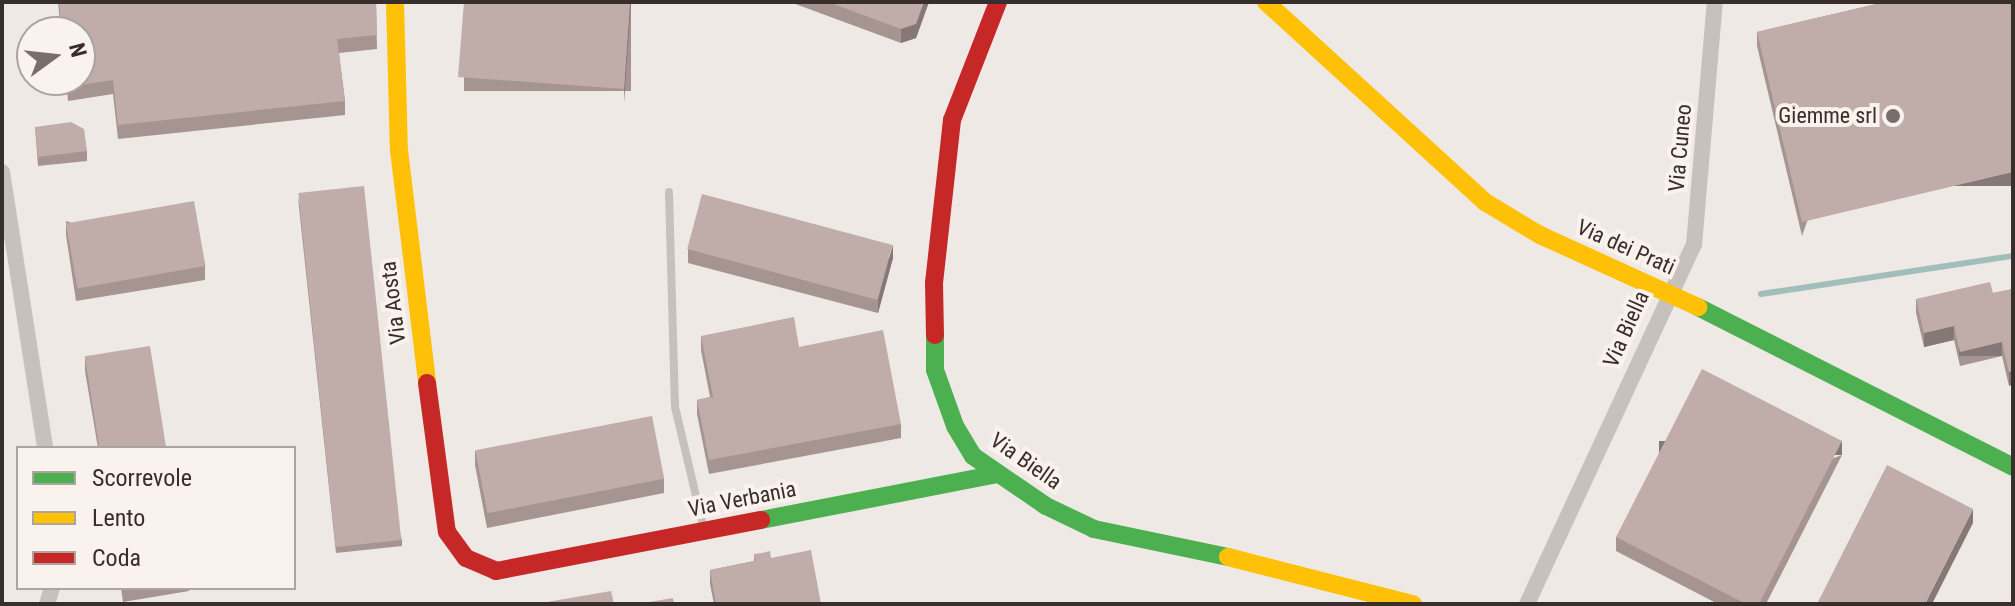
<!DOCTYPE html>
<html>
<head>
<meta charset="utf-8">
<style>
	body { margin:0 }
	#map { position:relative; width:2015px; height:606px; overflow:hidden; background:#eee9e4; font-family:"Roboto Condensed",sans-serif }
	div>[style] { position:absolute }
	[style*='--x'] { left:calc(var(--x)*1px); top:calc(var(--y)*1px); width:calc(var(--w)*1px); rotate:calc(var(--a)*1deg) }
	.stream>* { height:6px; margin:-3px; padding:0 3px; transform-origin:3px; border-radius:3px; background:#a2bebb }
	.lane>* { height:8px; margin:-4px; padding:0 4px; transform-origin:4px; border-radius:4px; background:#c7c1bd }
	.street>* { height:16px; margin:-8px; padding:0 8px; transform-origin:8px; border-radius:8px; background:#c7c1bd }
	.fast>* { height:18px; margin:-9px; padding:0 9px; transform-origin:9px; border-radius:9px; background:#4caf50 }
	.slow>* { height:18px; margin:-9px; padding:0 9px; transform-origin:9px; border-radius:9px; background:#ffc107 }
	.jam>* { height:18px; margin:-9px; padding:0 9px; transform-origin:9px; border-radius:9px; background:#c62828 }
	.wall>* { inset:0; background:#a59490; transform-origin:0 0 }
	.shaded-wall>* { inset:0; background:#867876; transform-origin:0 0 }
	.building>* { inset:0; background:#c0aca8; transform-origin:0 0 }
	.dots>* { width:22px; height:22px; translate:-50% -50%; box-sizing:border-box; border:4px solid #f9f2ed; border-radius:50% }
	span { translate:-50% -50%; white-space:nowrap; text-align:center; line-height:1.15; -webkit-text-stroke:8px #f9f2ed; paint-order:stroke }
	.poi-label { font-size:22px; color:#382e2b }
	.right { translate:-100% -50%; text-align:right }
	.street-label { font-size:22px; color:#382e2b }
	.frame { position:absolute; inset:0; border:4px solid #382e2b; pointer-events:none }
	.legend { position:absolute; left:16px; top:446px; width:280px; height:144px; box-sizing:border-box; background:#f9f2ed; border:2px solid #aca49f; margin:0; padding:10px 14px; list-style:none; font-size:24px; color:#382e2b }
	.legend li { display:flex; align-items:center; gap:16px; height:40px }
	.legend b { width:40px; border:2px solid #aca49f }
	.north { position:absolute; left:16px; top:16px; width:80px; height:80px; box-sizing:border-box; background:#f9f2ed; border:2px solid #aca49f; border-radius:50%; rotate:75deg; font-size:22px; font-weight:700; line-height:32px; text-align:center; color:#382e2b }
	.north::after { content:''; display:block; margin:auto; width:28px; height:36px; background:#786f6c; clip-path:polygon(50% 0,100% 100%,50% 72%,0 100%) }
</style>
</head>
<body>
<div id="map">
	<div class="stream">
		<i style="--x:1761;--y:294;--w:255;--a:-8.6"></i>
	</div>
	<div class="lane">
		<i style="--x:669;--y:192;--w:215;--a:88.4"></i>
		<i style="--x:675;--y:407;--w:126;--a:76.7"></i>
	</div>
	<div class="street">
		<i style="--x:2;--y:172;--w:279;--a:81.1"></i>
		<i style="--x:47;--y:604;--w:17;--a:-73"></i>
		<i style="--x:1527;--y:604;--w:396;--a:-65.1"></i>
		<i style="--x:1694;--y:245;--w:244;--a:-85.1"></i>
	</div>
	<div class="fast">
		<i style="--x:1698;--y:307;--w:353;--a:26.9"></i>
		<i style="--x:935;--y:335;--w:35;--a:90"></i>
		<i style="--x:935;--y:370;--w:59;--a:70.3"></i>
		<i style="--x:955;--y:426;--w:35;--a:59"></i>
		<i style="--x:973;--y:456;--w:88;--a:34.4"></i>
		<i style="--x:1046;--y:506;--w:53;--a:25.6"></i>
		<i style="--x:1094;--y:529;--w:137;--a:11.8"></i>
		<i style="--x:761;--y:520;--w:241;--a:-11"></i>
	</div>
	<div class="slow">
		<i style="--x:395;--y:2;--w:148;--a:88.5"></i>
		<i style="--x:399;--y:150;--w:235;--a:83.1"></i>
		<i style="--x:1266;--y:2;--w:297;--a:42.4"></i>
		<i style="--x:1485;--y:202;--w:64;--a:31"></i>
		<i style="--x:1540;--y:235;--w:174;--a:24.5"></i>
		<i style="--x:1228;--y:557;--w:191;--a:14.3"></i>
	</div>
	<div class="jam">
		<i style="--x:935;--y:335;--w:52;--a:-91.1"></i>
		<i style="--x:934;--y:283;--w:164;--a:-83.7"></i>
		<i style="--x:952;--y:120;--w:127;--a:-68.7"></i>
		<i style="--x:427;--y:383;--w:150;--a:82.4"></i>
		<i style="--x:447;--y:532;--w:32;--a:54"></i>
		<i style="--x:466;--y:558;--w:33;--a:23"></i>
		<i style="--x:496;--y:571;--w:270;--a:-10.9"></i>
	</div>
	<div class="wall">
		<i style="clip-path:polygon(58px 2px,376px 2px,377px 49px,339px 53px,345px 101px,345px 115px,118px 139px,113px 94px,68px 101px,66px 80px,80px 80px,80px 32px,61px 32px)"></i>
		<i style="left:464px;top:2px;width:167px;height:89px"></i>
		<i style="clip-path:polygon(790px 2px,929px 2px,916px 38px,901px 43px)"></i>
		<i style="clip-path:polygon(1885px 2px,1802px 236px,1757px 46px,1757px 32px)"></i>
		<i style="clip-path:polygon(35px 127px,87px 151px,87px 161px,38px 166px)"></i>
		<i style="clip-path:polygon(298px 198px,402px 540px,402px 546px,336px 553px)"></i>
		<i style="clip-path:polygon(66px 221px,205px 266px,205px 280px,76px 301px,66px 235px)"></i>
		<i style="clip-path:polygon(688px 249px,893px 258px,878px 313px,688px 263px)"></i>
		<i style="clip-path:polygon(2013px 289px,2013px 385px,2009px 386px,2002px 356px,1960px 366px,1954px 340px,1924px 347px,1916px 313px,1916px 299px,1993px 293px)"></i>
		<i style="clip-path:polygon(701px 336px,799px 347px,901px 424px,901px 438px,709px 474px,697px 414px,697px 400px,710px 397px,701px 350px)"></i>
		<i style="clip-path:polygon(85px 357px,167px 448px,98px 448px,85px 371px)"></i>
		<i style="clip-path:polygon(475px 451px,664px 479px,664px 493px,487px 528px,475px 465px)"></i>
		<i style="clip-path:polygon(1842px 455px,1766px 604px,1718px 604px,1616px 551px,1616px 537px)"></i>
		<i style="clip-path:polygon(754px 554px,821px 604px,714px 604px,710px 584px,710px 570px,754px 561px)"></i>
		<i style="clip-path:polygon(121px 588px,189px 588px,189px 591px,123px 602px)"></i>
	</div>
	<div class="shaded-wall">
		<i style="clip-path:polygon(630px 2px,631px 2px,624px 103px,624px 89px)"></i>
		<i style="clip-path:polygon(924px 2px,929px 2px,916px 38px,901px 43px,901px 29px)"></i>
		<i style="left:2013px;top:172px;width:14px;height:217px;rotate:90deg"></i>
		<i style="clip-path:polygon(893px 244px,893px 258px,878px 313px,878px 299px)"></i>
		<i style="clip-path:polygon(1954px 326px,1954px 340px,1924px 347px,1924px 333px)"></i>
		<i style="left:2002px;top:342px;width:14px;height:43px;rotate:90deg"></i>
		<i style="left:2013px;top:371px;width:14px;height:4px;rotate:90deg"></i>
		<i style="left:1842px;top:441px;width:14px;height:183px;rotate:90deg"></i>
		<i style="clip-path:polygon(1973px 509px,1973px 523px,1932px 604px,1925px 604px)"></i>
	</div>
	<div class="building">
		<i style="clip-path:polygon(59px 2px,376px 2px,377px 35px,337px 39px,345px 101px,118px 125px,113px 80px,68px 87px,67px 80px,80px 80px,80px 32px,62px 32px)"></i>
		<i style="clip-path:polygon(464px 2px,630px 2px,624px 89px,458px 77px)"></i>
		<i style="clip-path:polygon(828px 2px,924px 2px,916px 24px,901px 29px)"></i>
		<i style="clip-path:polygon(1885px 2px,2011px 2px,2013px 11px,2013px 172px,1802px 222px,1757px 32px)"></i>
		<i style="clip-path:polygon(71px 122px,84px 129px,87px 151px,38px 157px,35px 127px)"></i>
		<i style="left:364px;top:186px;width:356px;height:66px;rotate:84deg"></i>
		<i style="left:702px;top:194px;width:197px;height:57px;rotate:15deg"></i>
		<i style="left:194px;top:201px;width:66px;height:130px;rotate:80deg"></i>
		<i style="clip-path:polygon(1990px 282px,1993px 293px,2013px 289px,2013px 371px,2009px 372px,2002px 342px,1960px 352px,1954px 326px,1924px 333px,1916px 299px)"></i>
		<i style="clip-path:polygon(794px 317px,799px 347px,883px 330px,901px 424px,709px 460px,697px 400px,713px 397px,701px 336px)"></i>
		<i style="left:150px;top:346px;width:103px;height:66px;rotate:81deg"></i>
		<i style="clip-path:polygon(1702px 369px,1842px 441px,1759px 604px,1746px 604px,1616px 537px)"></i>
		<i style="left:652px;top:416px;width:64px;height:180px;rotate:79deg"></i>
		<i style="clip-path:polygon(1887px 465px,1973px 509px,1925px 604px,1817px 604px)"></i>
		<i style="clip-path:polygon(811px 550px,821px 604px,716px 604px,710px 570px,755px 561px,754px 554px,762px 553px,770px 551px,771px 558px)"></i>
		<i style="clip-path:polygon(611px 591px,614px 604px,547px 604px,547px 602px)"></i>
		<i style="clip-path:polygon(673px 598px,674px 604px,637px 604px)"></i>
	</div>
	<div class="dots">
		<i style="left:1893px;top:116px;background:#786f6c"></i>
	</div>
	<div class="poi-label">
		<span class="right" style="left:1877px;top:116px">Giemme srl</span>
	</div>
	<div class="street-label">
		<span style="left:1680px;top:148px;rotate:-85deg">Via Cuneo</span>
		<span style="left:1626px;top:247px;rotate:24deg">Via dei Prati</span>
		<span style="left:393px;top:303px;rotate:-97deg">Via Aosta</span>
		<span style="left:1626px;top:329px;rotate:-66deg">Via Biella</span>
		<span style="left:1026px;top:461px;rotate:35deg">Via Biella</span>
		<span style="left:742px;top:499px;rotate:-11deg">Via Verbania</span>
	</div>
	<div class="frame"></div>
	<ul class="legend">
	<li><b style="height:10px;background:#4caf50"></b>Scorrevole</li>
	<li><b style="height:10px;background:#ffc107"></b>Lento</li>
	<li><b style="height:10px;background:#c62828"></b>Coda</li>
	</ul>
	<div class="north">N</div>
</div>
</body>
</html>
